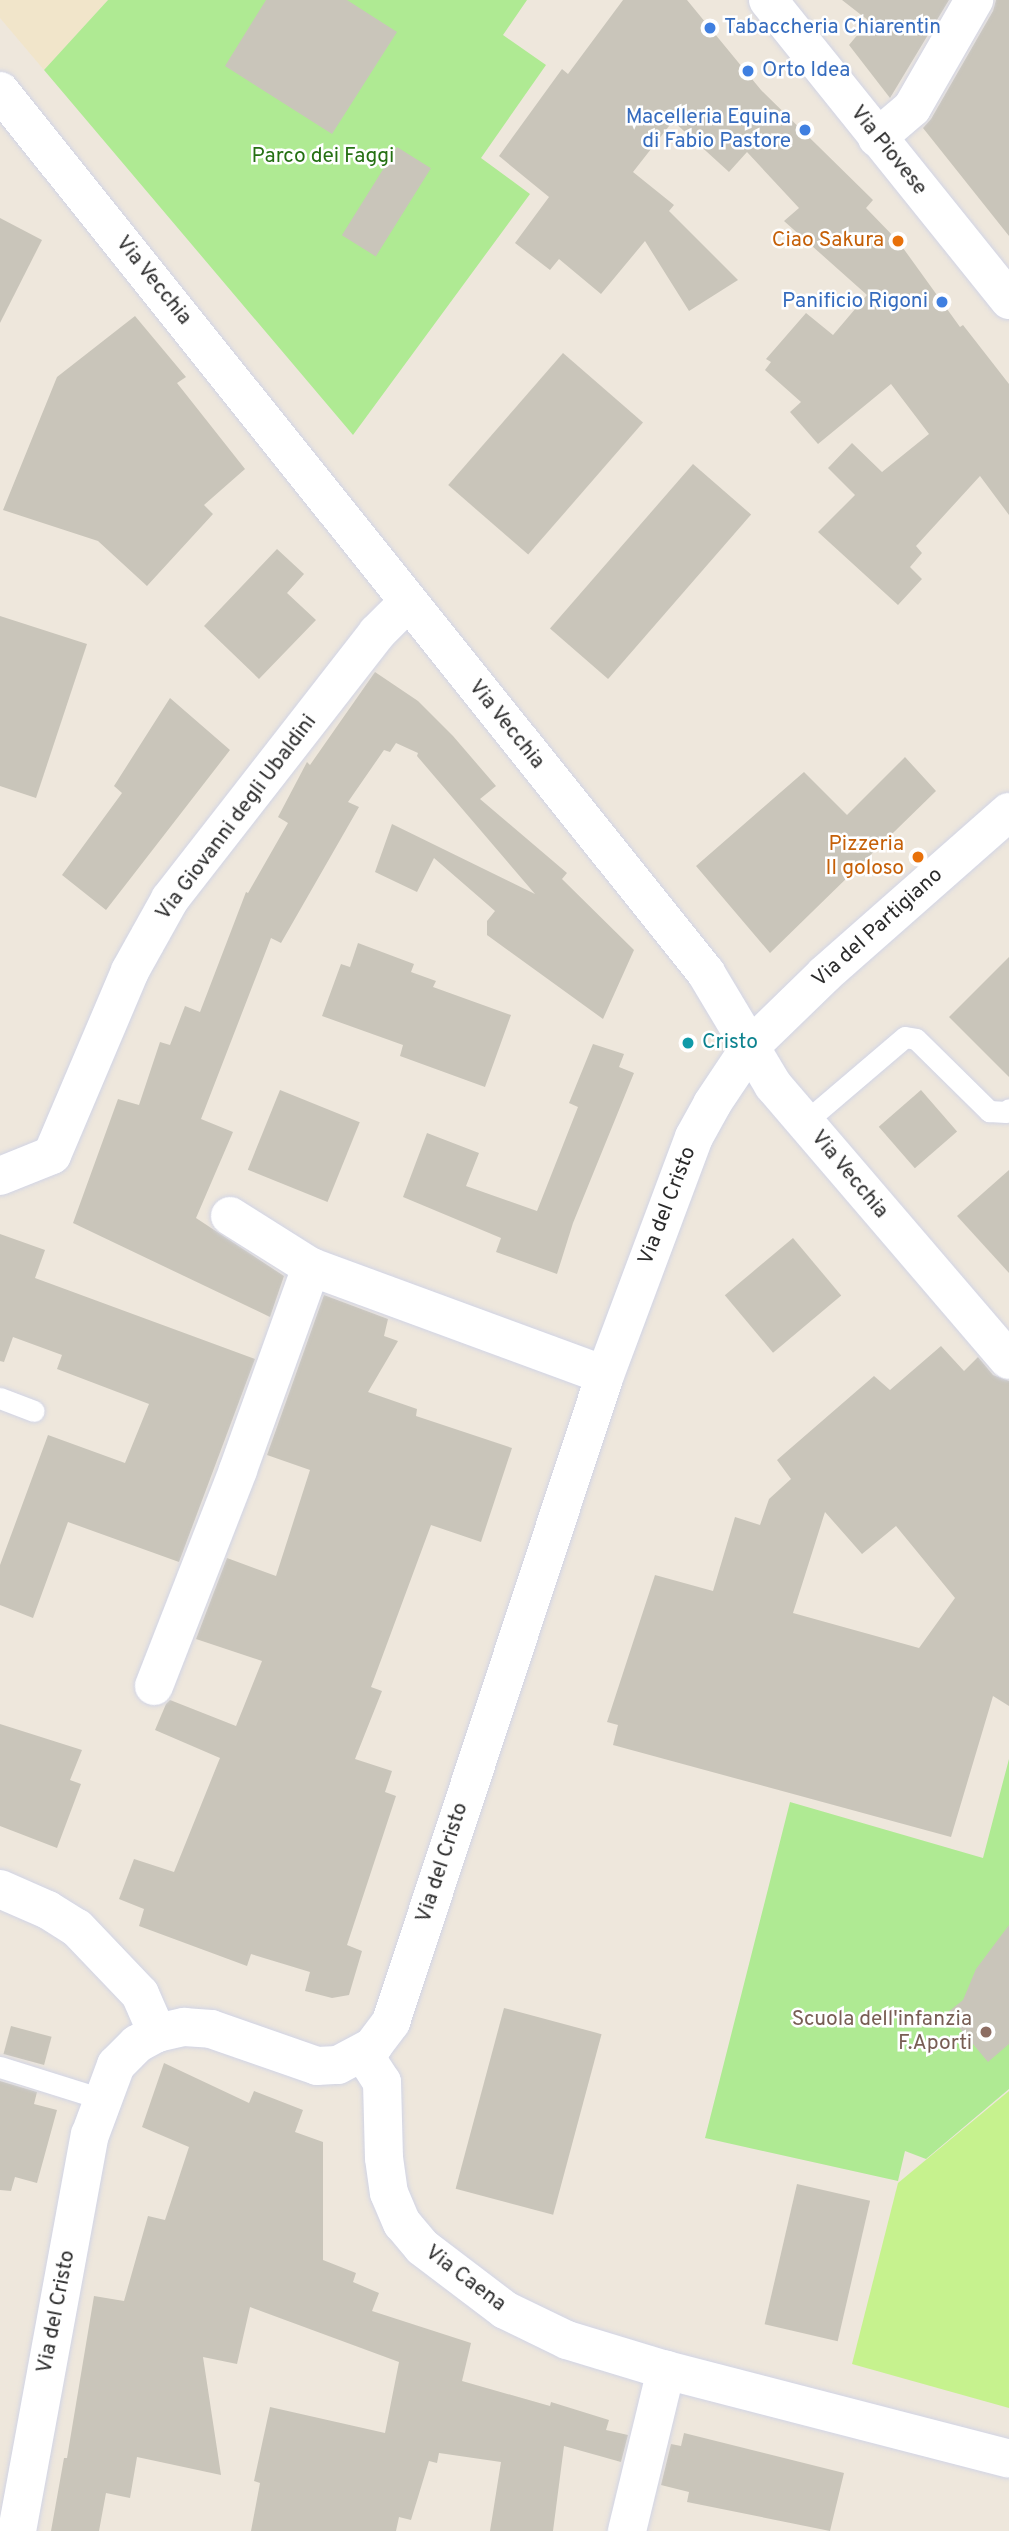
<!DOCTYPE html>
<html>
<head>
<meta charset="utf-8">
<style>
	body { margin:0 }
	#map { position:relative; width:1009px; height:2531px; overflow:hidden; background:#eee7dc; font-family:Overpass,sans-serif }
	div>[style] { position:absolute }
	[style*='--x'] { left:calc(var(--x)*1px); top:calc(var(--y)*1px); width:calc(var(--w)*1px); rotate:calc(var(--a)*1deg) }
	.education>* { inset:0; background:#f1e5ca }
	.green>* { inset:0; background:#afea93 }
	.pitch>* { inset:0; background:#c6f28e }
	.building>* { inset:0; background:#c9c5ba; transform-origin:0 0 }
	.roads { filter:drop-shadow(0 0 2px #d1d4e5) drop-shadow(0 0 2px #d1d4e5) }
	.lane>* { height:21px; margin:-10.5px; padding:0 10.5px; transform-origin:10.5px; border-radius:10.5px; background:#fff }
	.street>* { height:38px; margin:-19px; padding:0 19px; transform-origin:19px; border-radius:19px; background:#fff }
	.secondary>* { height:38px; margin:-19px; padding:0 19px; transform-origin:19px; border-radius:19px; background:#fff }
	.dots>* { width:19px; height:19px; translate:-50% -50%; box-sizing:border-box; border:4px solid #fff; border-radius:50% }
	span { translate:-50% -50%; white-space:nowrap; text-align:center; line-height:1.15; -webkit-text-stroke:5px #fff; paint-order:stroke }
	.shop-label { font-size:21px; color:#366cbe }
	.left { translate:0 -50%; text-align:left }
	.right { translate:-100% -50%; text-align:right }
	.street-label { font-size:21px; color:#2b2b2b }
	.park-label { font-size:21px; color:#257013 }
	.food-label { font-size:21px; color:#c56008 }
	.culture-label { font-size:21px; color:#0d838f }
	.education-label { font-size:21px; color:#785e54 }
</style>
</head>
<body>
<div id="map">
	<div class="education">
		<i style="clip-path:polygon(0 0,108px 0,44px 70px,0 18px)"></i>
	</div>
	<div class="green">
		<i style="clip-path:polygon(108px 0,527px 0,503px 35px,546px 65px,481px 158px,530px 194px,353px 435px,44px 70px)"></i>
		<i style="clip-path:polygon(1009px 1759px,1009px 2089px,926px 2159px,905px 2151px,898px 2181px,705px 2138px,790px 1802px,983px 1858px)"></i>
	</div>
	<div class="pitch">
		<i style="clip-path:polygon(1009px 2091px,1009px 2408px,852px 2364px,898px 2183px)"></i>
	</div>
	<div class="building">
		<i style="clip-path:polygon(266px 0,347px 0,397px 32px,332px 134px,225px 66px)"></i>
		<i style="clip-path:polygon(623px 0,687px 0,761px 90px,873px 200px,866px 208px,898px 241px,960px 327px,963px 325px,1009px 384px,1009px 515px,980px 476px,916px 546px,922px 553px,910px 567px,922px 579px,898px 605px,818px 532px,855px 495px,828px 468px,852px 443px,882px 472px,929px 434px,891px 384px,818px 444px,790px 412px,801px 402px,765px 370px,771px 362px,766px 359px,806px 313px,833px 335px,867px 295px,784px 221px,799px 208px,747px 152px,729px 172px,673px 121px,633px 172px,674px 205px,669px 211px,738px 280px,689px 311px,645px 241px,601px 294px,559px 259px,550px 270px,515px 243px,549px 197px,499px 156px,562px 69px,568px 74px)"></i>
		<i style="clip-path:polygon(842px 0,949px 0,890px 98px,849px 45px,869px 21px)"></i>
		<i style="clip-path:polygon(996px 0,1009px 0,1009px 236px,923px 128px,931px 119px,993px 11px)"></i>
		<i style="left:397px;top:147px;width:40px;height:104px;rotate:32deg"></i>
		<i style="clip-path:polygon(0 218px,42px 240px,0 323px)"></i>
		<i style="clip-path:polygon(135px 316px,186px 377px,177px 383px,245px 469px,204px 505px,213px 514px,147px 586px,98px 541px,3px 510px,57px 377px)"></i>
		<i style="left:563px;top:353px;width:106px;height:175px;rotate:41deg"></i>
		<i style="left:693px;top:464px;width:77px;height:218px;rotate:41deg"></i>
		<i style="clip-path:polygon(277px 549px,304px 574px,287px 593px,316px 620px,259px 679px,204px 626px)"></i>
		<i style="clip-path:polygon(0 616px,87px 644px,36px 798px,0 786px)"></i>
		<i style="clip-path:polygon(375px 672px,418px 701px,453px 736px,496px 786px,480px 799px,567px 873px,562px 879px,634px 950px,603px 1019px,487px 935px,487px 921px,495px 911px,434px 858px,417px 892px,375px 872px,392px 824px,535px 894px,417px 756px,418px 753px,396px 743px,390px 752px,384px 750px,348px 802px,359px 807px,281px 943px,271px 938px,201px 1119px,233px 1132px,196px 1218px,284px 1276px,270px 1317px,73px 1223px,118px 1099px,139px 1105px,160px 1042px,170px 1045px,185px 1006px,200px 1012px,246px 892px,248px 893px,288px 823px,278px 817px,307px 762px,310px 765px)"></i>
		<i style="clip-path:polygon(170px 698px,230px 750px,106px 910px,62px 875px,122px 793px,114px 786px)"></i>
		<i style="clip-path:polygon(905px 757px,936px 791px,770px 953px,696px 866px,804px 772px,847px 815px)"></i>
		<i style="clip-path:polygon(358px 943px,414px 964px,411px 972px,436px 981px,433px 987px,511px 1015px,485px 1087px,400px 1056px,403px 1045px,322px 1016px,341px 964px,350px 967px)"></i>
		<i style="clip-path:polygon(1009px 957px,1009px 1077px,949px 1017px)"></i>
		<i style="clip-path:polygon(593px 1044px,624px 1054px,619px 1067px,634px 1073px,573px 1223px,557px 1274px,496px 1252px,501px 1238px,403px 1197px,427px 1133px,479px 1153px,466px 1186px,537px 1211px,578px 1107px,569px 1103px)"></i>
		<i style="left:280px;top:1090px;width:86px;height:86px;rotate:22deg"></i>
		<i style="left:921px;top:1090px;width:55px;height:56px;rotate:49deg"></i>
		<i style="clip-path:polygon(1009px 1170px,1009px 1273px,957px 1216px)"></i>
		<i style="clip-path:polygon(0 1234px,45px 1250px,35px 1278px,255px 1359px,179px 1562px,68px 1522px,33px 1618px,0 1605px,0 1565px,48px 1435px,125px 1463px,149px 1404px,57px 1369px,62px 1355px,13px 1337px,4px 1362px,0 1361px)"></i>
		<i style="left:793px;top:1238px;width:75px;height:89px;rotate:50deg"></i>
		<i style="clip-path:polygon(324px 1295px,388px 1319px,384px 1336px,398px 1341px,368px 1392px,417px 1409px,416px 1416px,512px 1448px,481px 1542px,431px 1525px,371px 1687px,382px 1691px,355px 1759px,392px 1771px,385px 1792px,396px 1796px,347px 1945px,362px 1951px,349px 1995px,332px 1998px,305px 1991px,310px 1972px,251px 1954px,247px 1966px,139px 1926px,144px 1909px,119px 1899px,134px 1859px,174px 1872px,220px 1758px,155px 1730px,166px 1704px,170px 1700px,236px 1726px,262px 1661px,196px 1639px,227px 1558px,276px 1576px,310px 1470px,267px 1455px)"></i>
		<i style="clip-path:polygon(evenodd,941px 1346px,964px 1371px,978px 1357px,993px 1375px,1009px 1381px,1009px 1706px,993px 1696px,951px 1837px,613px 1745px,618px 1725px,607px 1722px,655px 1575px,713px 1591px,735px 1517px,760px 1525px,769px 1499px,791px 1479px,777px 1460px,874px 1376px,890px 1390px,941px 1346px,825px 1512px,862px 1554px,896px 1526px,955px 1598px,919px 1648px,793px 1613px,825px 1512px)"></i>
		<i style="clip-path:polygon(0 1724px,82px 1750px,70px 1780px,81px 1784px,57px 1848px,0 1826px)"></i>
		<i style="clip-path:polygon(1009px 1925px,1009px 2044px,988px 2062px,947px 2013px,963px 2000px,976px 1969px)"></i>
		<i style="left:504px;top:2008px;width:101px;height:187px;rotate:15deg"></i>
		<i style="left:11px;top:2026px;width:42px;height:29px;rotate:15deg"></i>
		<i style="clip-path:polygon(164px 2063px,249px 2103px,254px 2091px,303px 2110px,295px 2132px,323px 2142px,323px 2260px,356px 2273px,353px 2282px,379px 2293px,372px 2311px,471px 2343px,462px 2381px,550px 2406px,551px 2402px,609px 2420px,606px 2430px,628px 2435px,621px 2462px,564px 2446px,553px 2531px,490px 2531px,501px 2462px,439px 2453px,437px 2463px,429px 2461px,411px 2520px,399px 2517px,396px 2531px,251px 2531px,260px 2483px,254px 2481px,270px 2407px,385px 2433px,399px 2362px,250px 2307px,237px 2364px,203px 2357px,221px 2475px,137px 2457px,130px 2498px,106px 2493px,99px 2531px,51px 2531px,64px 2458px,67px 2458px,94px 2296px,124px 2301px,148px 2216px,165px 2220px,189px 2147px,142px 2127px)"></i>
		<i style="clip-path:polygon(0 2081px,37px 2092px,34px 2104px,57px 2110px,37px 2183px,15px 2177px,11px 2191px,0 2190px)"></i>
		<i style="left:797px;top:2184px;width:75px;height:144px;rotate:13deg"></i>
		<i style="clip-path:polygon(684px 2433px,844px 2473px,830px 2531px,687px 2502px,689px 2492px,661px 2485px,671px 2444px,681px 2446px)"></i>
	</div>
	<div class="roads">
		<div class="lane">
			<i style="--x:805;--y:1122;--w:131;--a:-40.4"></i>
			<i style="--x:905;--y:1037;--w:11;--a:10"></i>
			<i style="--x:916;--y:1039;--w:103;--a:44.6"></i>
			<i style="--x:989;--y:1111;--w:17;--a:3"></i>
			<i style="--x:1006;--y:1112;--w:4;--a:-45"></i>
			<i style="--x:0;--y:1398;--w:36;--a:21"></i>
			<i style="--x:0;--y:2067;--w:107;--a:17.4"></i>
		</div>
		<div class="street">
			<i style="--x:0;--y:91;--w:1130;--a:51.32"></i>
			<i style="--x:706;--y:973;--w:131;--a:59.1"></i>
			<i style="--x:773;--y:1085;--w:362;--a:49.4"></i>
			<i style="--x:877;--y:138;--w:46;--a:-40.6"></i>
			<i style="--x:912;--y:108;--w:125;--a:-60.1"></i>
			<i style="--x:0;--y:1176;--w:56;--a:-22"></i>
			<i style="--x:52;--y:1155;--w:200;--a:-67"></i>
			<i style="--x:130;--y:971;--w:82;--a:-60.9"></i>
			<i style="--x:170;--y:899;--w:337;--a:-52.1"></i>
			<i style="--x:377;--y:633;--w:42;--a:-45"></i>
			<i style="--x:230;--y:1216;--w:96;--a:32.2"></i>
			<i style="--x:311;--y:1267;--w:313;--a:20.2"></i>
			<i style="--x:154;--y:1686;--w:232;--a:-68.7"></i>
			<i style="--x:238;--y:1470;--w:216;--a:-70.2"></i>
			<i style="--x:0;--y:1889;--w:52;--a:23.6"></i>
			<i style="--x:48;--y:1910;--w:34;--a:32"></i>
			<i style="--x:77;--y:1928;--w:91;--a:46.3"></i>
			<i style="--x:140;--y:1994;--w:43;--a:66.4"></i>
			<i style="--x:627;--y:2531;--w:166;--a:-76.4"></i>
		</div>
		<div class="secondary">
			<i style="--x:768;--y:0;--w:385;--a:51.2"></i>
			<i style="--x:363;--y:2053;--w:35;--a:57"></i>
			<i style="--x:382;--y:2082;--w:76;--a:88.5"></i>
			<i style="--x:384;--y:2158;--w:35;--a:82"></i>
			<i style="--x:389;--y:2193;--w:33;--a:67"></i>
			<i style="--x:402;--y:2223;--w:31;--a:50"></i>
			<i style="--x:422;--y:2247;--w:104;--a:37.2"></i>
			<i style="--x:505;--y:2310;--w:69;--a:25.8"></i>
			<i style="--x:567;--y:2340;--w:103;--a:16.9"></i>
			<i style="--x:666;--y:2370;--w:354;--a:14.5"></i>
			<i style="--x:17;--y:2531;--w:403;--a:-79.6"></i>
			<i style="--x:90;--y:2135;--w:75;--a:-69.6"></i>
			<i style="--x:116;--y:2065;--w:30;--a:-45"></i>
			<i style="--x:137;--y:2044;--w:23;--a:-29"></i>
			<i style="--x:157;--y:2033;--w:28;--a:-13"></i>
			<i style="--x:184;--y:2027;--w:27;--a:4"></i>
			<i style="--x:211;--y:2029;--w:112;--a:19.2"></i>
			<i style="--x:317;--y:2066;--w:21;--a:-3"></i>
			<i style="--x:338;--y:2065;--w:40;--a:-28"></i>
			<i style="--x:373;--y:2046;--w:30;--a:-53"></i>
			<i style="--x:391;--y:2022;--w:681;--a:-71.7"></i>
			<i style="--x:605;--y:1375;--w:254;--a:-69.5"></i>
			<i style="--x:694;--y:1137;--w:38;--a:-61"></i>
			<i style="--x:712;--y:1104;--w:69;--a:-56.3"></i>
			<i style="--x:750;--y:1047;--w:105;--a:-44.2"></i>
			<i style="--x:825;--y:974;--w:245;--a:-41.4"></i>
		</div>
	</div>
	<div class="dots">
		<i style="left:710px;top:28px;background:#3f7fe0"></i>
		<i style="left:748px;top:71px;background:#3f7fe0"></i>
		<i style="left:805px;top:130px;background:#3f7fe0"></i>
		<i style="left:898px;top:241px;background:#e8710a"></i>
		<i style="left:942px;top:302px;background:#3f7fe0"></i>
		<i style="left:918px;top:857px;background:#e8710a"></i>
		<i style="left:688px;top:1043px;background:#0f9aa8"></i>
		<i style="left:986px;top:2032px;background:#8d6e63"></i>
	</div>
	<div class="shop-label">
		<span class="left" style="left:724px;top:28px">Tabaccheria Chiarentin</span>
		<span class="left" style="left:762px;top:71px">Orto Idea</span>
		<span class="right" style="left:791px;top:130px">Macelleria Equina<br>di Fabio Pastore</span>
		<span class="right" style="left:928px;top:302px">Panificio Rigoni</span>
	</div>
	<div class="street-label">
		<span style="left:888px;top:151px;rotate:51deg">Via Piovese</span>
		<span style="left:153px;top:281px;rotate:51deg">Via Vecchia</span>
		<span style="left:506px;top:725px;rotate:51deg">Via Vecchia</span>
		<span style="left:237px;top:818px;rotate:-53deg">Via Giovanni degli Ubaldini</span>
		<span style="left:878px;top:928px;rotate:-42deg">Via del Partigiano</span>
		<span style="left:849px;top:1175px;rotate:50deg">Via Vecchia</span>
		<span style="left:668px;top:1206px;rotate:-69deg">Via del Cristo</span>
		<span style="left:443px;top:1863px;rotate:-72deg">Via del Cristo</span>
		<span style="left:465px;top:2279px;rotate:37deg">Via Caena</span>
		<span style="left:57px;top:2312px;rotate:-79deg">Via del Cristo</span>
	</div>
	<div class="park-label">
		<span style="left:323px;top:157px">Parco dei Faggi</span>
	</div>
	<div class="food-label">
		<span class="right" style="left:884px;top:241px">Ciao Sakura</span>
		<span class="right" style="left:904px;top:857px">Pizzeria<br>II goloso</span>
	</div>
	<div class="culture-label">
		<span class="left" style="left:702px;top:1043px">Cristo</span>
	</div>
	<div class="education-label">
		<span class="right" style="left:972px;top:2032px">Scuola dell'infanzia<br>F.Aporti</span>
	</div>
</div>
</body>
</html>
